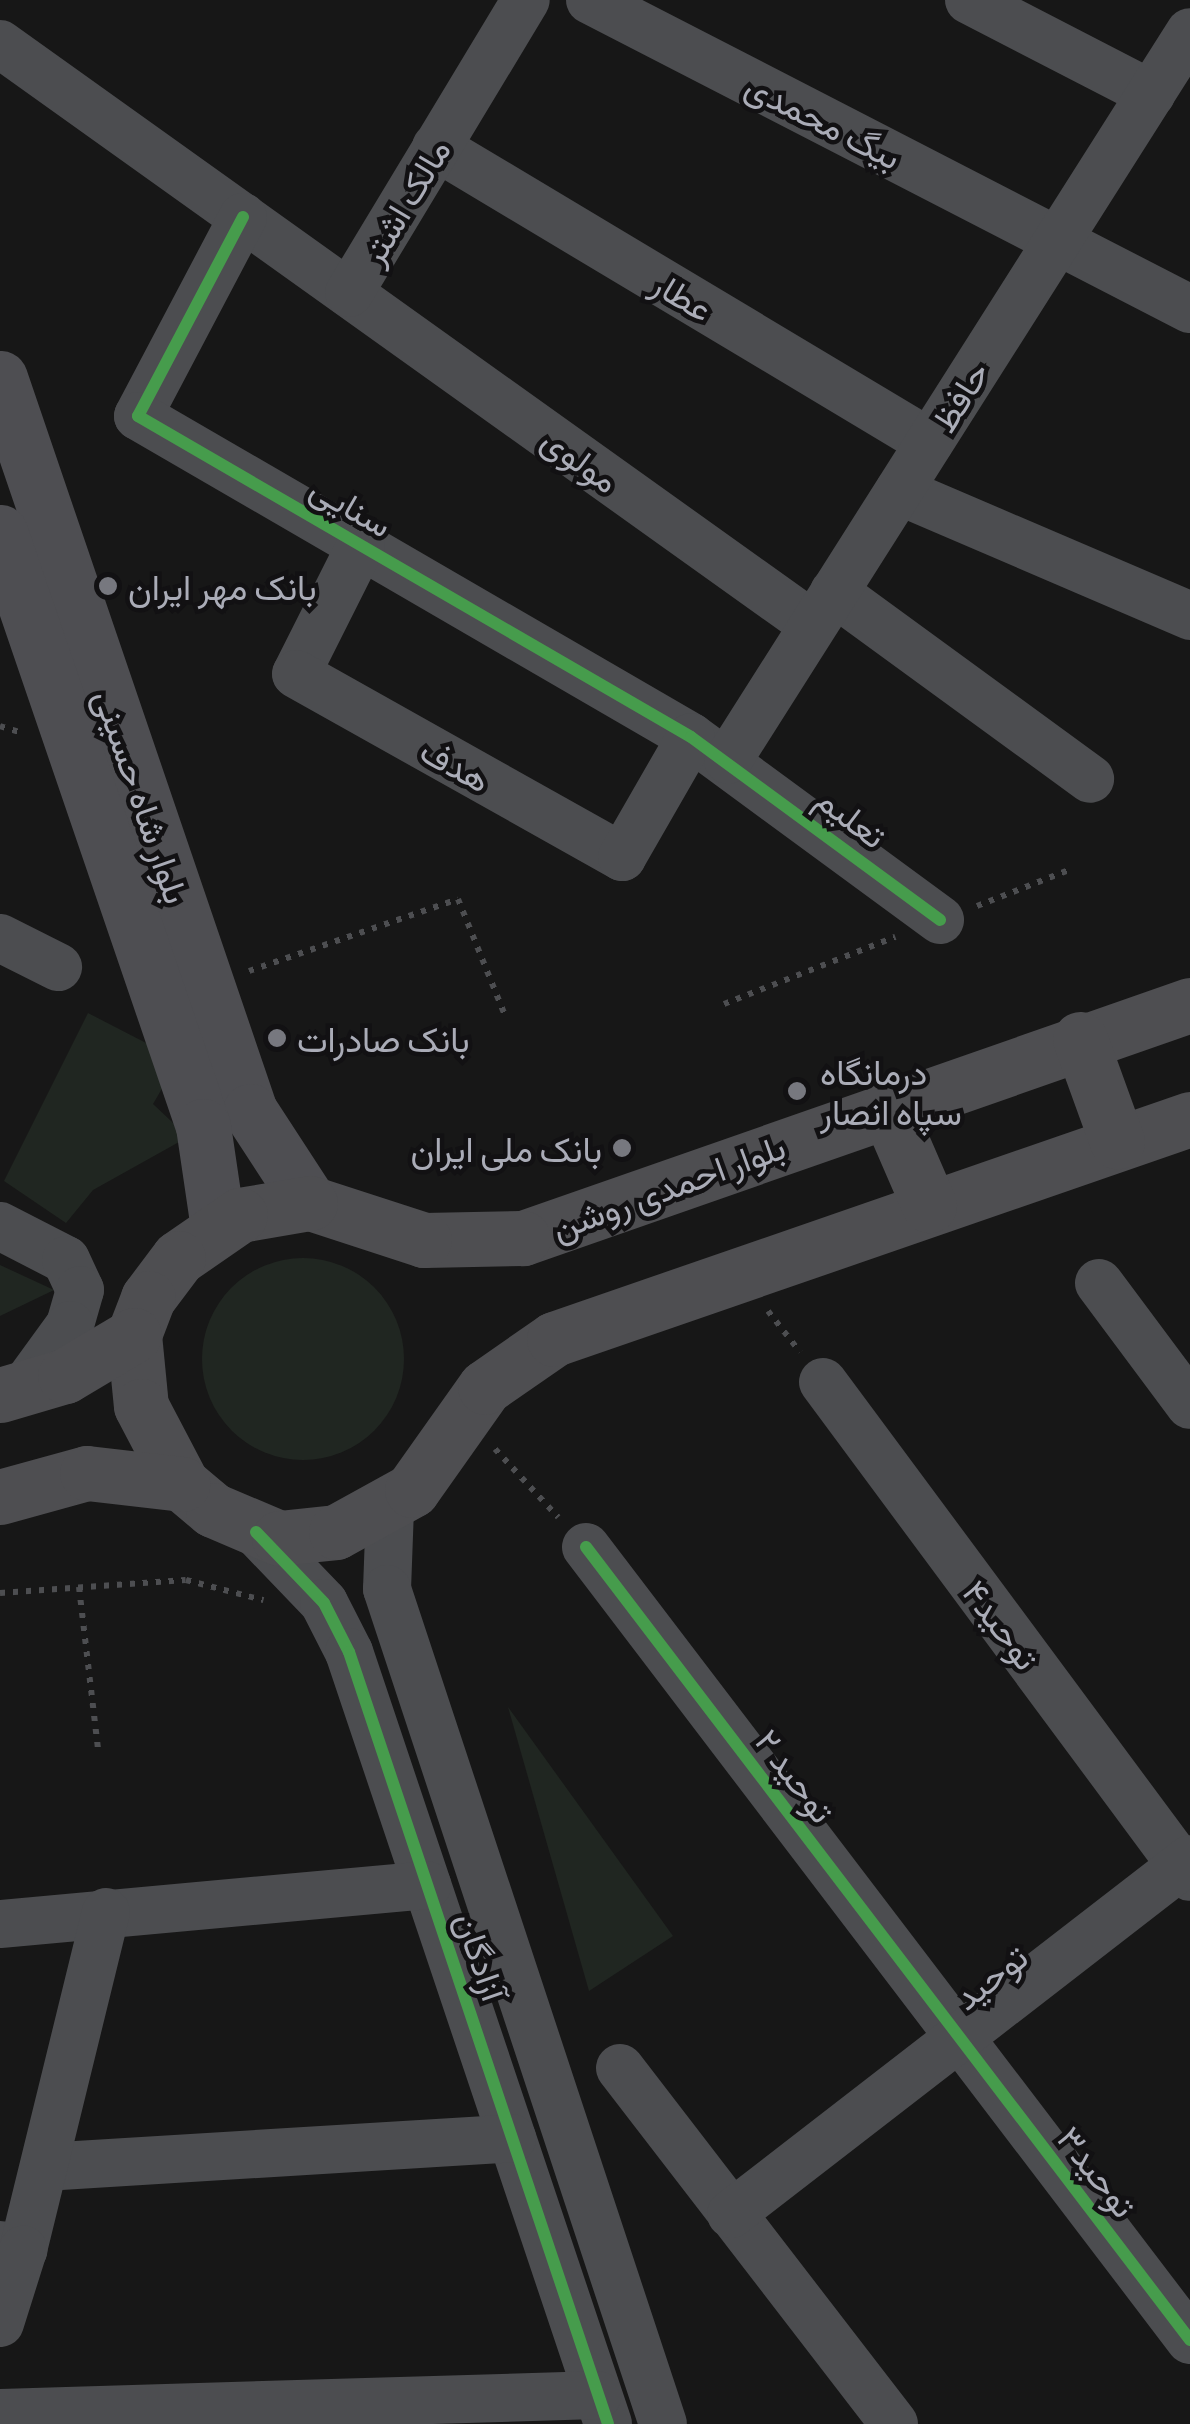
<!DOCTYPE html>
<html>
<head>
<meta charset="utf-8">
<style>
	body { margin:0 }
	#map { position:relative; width:1190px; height:2424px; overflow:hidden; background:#171717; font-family:Commissioner,Vazirmatn,sans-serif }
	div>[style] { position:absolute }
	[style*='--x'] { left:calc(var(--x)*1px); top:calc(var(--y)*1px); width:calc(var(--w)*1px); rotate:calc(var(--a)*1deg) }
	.green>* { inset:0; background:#202621 }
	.round { border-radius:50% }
	.path>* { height:6px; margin-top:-3px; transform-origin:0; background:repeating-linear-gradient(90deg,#4d4e51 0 5px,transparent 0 13px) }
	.minor>* { height:48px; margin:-24px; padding:0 24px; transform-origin:24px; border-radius:24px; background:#4c4d50 }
	.major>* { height:55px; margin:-27.5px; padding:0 27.5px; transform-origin:27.5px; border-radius:27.5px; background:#4e4e52 }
	.highway>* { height:55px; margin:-27.5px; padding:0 27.5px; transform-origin:27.5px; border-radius:27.5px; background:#4e4e51 }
	.cycleway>* { height:12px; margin:-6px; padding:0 6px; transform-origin:6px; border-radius:6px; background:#469c4c }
	.dots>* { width:28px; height:28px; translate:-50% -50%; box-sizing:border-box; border:5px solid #121113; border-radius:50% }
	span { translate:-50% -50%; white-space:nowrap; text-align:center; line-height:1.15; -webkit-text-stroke:9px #121113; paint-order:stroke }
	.street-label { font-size:35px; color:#aaacb7 }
	.poi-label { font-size:35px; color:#aaacb7 }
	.left { translate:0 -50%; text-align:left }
	.right { translate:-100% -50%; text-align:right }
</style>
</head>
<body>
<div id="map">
	<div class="green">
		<i style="clip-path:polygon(88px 1013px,150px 1045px,171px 1073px,153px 1104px,188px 1137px,93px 1190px,66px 1223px,4px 1181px)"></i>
		<i class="round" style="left:202px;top:1258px;width:202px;height:202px"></i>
		<i style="clip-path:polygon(0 1265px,54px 1290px,0 1316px)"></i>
		<i style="clip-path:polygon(508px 1707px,673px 1936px,589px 1991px)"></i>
	</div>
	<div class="path">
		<i style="--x:0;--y:726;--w:24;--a:17"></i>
		<i style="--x:977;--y:906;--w:99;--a:-21.4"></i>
		<i style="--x:249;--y:971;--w:221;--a:-19"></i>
		<i style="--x:458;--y:899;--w:123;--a:68"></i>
		<i style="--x:724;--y:1004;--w:184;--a:-21.4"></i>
		<i style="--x:768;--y:1311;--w:52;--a:52"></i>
		<i style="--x:495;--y:1449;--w:93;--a:47.2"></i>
		<i style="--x:79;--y:1587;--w:163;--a:83.3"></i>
		<i style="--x:0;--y:1593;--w:186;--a:-4"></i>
		<i style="--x:186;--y:1580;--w:80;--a:14.6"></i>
	</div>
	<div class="minor">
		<i style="--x:590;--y:0;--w:675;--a:27.25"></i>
		<i style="--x:969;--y:0;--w:205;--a:27.3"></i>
		<i style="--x:0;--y:44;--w:999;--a:35.55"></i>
		<i style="--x:436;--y:147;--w:575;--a:30.9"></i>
		<i style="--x:243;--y:217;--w:225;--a:117.8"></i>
		<i style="--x:138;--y:416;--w:639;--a:30.13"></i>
		<i style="--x:691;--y:737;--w:309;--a:36.3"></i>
		<i style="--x:349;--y:293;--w:342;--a:-58.9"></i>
		<i style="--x:899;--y:491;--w:317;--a:23.2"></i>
		<i style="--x:361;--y:545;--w:144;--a:116.7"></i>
		<i style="--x:296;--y:674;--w:374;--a:29.3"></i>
		<i style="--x:622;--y:857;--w:138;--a:-60.1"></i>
		<i style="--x:834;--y:592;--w:317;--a:36.1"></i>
		<i style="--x:728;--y:760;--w:862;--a:-57.6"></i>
		<i style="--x:0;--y:938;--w:65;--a:26.6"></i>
		<i style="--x:0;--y:1226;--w:74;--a:27.3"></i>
		<i style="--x:66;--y:1260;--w:33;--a:65"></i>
		<i style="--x:80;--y:1290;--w:36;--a:106"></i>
		<i style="--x:70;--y:1325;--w:78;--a:126.1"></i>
		<i style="--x:1099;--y:1283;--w:152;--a:53.3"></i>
		<i style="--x:823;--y:1382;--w:616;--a:53.45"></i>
		<i style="--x:390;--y:1508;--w:81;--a:92.1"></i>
		<i style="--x:387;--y:1589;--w:879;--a:71.71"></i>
		<i style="--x:256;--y:1532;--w:98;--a:46.2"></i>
		<i style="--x:324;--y:1603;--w:55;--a:63"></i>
		<i style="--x:349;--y:1652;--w:814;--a:71.45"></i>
		<i style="--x:586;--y:1547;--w:997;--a:52.7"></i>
		<i style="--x:0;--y:1924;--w:429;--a:-5.2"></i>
		<i style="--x:620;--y:2068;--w:449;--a:52.4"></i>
		<i style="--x:44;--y:2167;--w:469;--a:-3.5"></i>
		<i style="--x:731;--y:2214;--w:580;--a:-37.72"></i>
		<i style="--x:0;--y:2245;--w:24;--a:12"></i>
		<i style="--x:23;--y:2250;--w:348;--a:-76.2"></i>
		<i style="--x:0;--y:2323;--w:77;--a:-72.5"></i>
		<i style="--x:0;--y:2413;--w:598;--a:-1.72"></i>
	</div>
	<div class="major">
		<i style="--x:0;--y:378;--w:774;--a:71.17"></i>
		<i style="--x:250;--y:1111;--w:110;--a:56.9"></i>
		<i style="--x:0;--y:532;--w:628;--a:71.13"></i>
		<i style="--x:203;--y:1126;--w:102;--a:81.6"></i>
	</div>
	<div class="highway">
		<i style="--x:1190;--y:1005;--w:707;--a:160.74"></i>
		<i style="--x:523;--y:1238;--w:99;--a:178.8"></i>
		<i style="--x:424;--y:1240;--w:120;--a:-162"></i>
		<i style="--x:310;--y:1203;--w:71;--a:170.3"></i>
		<i style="--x:240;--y:1215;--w:75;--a:145.3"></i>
		<i style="--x:178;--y:1258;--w:50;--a:126.9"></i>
		<i style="--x:148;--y:1298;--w:40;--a:111"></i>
		<i style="--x:134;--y:1335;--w:71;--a:84.4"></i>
		<i style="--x:141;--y:1406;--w:88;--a:62.3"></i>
		<i style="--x:182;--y:1484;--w:40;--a:40"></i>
		<i style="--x:213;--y:1510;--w:72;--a:23"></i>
		<i style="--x:279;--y:1538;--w:57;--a:-6"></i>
		<i style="--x:336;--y:1532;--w:87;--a:-28.9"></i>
		<i style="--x:412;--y:1490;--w:126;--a:-54.7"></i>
		<i style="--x:485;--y:1387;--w:84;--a:-34.8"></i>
		<i style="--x:554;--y:1339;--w:673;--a:-19.08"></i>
		<i style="--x:1080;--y:1039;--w:109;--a:70.1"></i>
		<i style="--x:887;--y:1108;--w:106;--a:66.6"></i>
		<i style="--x:0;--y:1395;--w:68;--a:-16.3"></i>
		<i style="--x:65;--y:1376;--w:80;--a:-30.7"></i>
		<i style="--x:0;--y:1497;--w:90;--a:-15.4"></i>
		<i style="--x:87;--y:1473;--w:96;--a:6.6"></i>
	</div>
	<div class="cycleway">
		<i style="--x:243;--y:217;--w:225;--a:117.8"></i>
		<i style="--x:138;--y:416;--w:639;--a:30.13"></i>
		<i style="--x:691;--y:737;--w:309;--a:36.3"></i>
		<i style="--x:256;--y:1532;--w:98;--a:46.2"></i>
		<i style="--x:324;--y:1603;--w:55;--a:63"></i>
		<i style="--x:349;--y:1652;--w:814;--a:71.45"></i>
		<i style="--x:586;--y:1547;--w:997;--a:52.7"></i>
	</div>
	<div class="dots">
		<i style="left:108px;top:586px;background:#77787f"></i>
		<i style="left:277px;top:1038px;background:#77787f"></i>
		<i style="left:797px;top:1091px;background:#77787f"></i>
		<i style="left:622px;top:1148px;background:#77787f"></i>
	</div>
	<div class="street-label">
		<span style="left:824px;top:120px;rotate:27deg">بیگ محمدی</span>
		<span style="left:404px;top:201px;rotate:-59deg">مالک اشتر</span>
		<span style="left:683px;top:295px;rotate:31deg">عطار</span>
		<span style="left:959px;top:396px;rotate:-58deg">حافظ</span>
		<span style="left:581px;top:459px;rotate:36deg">مولوی</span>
		<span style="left:352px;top:505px;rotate:30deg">سنایی</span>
		<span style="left:456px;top:764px;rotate:29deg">هدف</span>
		<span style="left:143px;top:796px;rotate:71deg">بلوار شاه حسینی</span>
		<span style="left:852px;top:816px;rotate:37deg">تعلیم</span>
		<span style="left:668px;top:1186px;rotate:-20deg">بلوار احمدی روشن</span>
		<span style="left:1002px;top:1624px;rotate:53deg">توحید۴</span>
		<span style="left:796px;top:1775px;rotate:53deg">توحید ۲</span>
		<span style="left:482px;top:1956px;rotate:71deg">آزادگان</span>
		<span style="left:990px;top:1976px;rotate:-38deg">توحید</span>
		<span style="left:1098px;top:2171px;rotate:52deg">توحید۳</span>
	</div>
	<div class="poi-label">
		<span class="left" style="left:128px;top:586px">بانک مهر ایران</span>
		<span class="left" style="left:297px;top:1038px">بانک صادرات</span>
		<span class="left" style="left:820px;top:1091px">درمانگاه<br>سپاه انصار</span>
		<span class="right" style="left:602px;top:1148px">بانک ملی ایران</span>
	</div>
</div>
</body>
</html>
